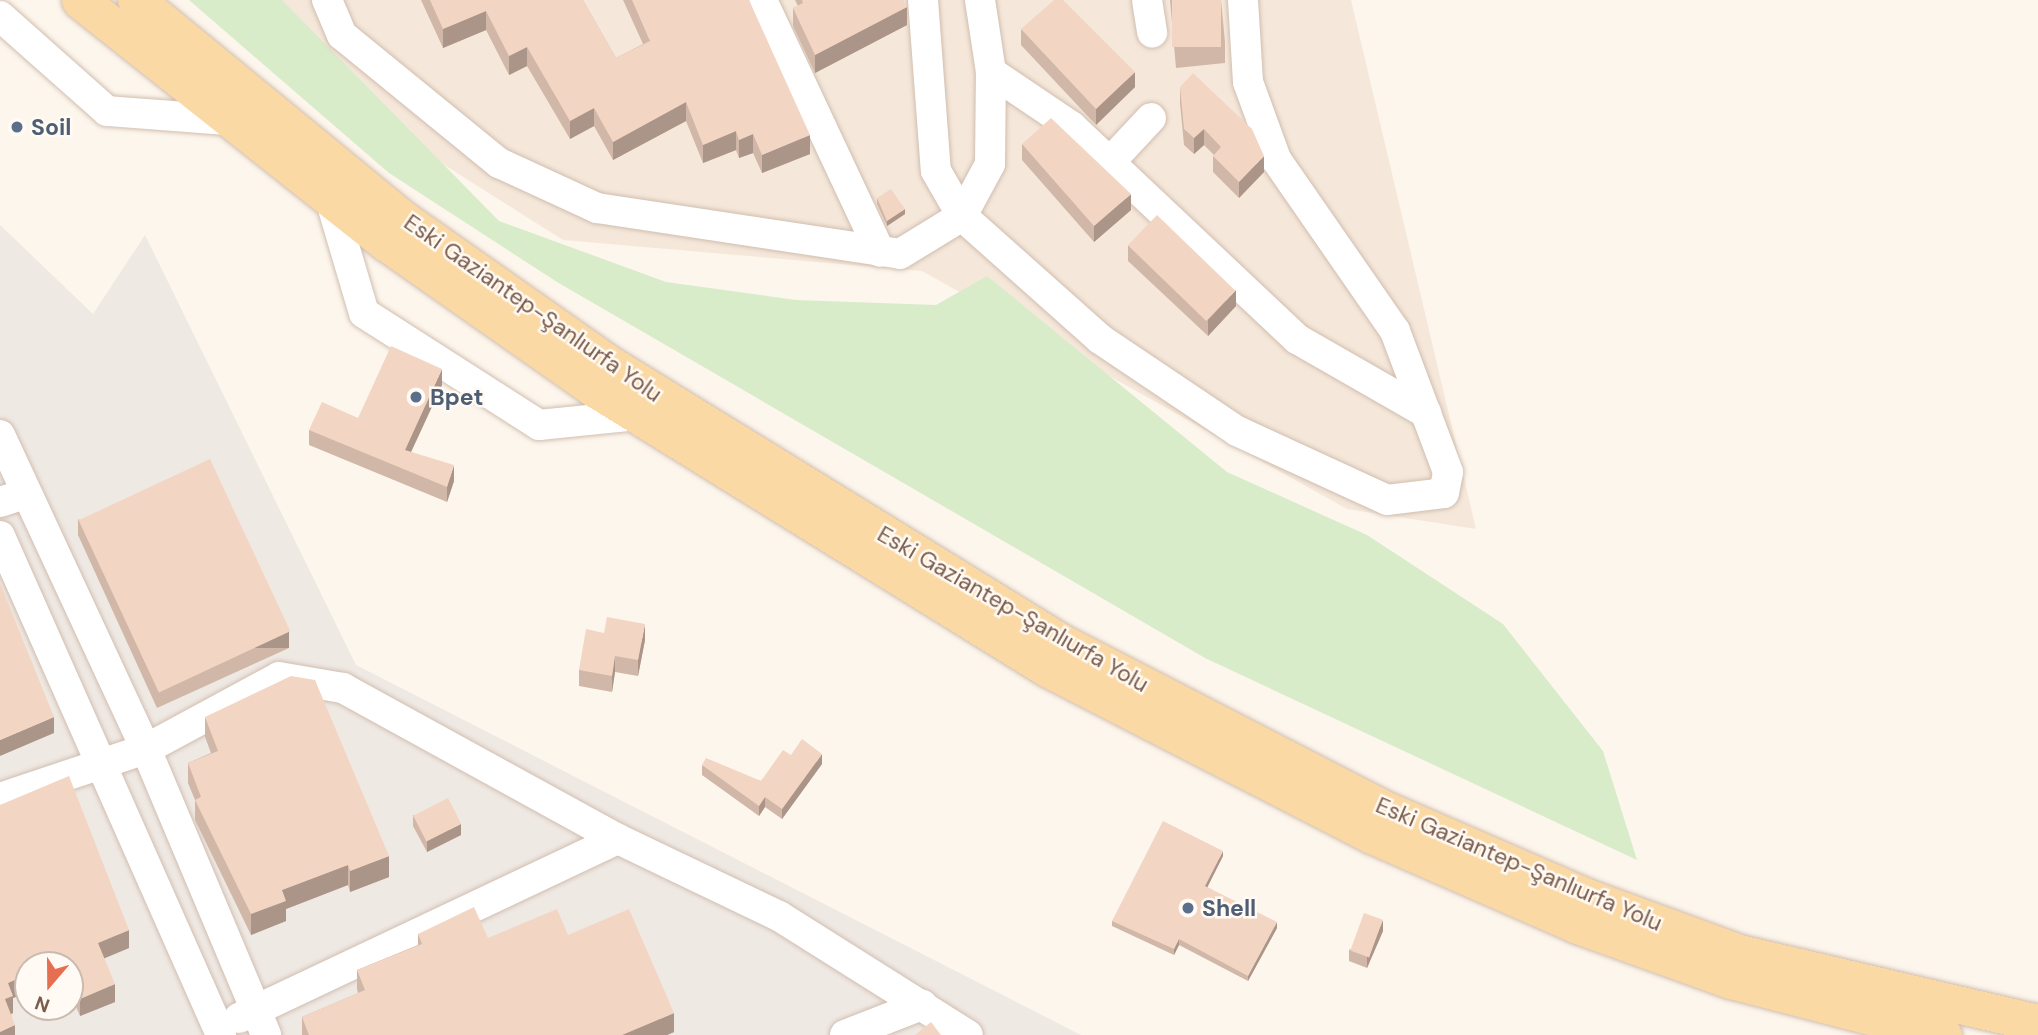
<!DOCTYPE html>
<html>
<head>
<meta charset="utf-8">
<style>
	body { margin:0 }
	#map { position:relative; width:2038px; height:1035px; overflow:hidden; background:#fdf6ec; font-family:"DM Sans",sans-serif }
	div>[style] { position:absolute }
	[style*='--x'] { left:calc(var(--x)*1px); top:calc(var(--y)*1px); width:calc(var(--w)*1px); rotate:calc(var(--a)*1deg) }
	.residential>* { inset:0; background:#f5e8da }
	.industrial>* { inset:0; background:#efe9e4 }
	.green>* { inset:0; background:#d8ecc9 }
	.roads { filter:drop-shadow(0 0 2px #d1beb0) drop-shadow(0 0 2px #d1beb0) }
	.minor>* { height:30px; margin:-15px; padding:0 15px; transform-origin:15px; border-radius:15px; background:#fff }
	.major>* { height:37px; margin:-18.5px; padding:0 18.5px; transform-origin:18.5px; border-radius:18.5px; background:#fbd9a5 }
	.wall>* { inset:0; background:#d1b7a8 }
	.shaded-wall>* { inset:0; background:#aa9588; transform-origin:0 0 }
	.building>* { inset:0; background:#f3d5c3; transform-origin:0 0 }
	.dots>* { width:19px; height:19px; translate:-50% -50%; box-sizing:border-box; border:4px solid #fffaf3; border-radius:50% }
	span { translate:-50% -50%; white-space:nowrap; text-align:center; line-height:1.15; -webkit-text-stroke:5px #fffaf3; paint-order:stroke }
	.service-label { font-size:23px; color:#4e5e75; font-weight:700 }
	.left { translate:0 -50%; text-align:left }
	.street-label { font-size:23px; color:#7a5c4d }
	.north { position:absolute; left:14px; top:951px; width:70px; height:70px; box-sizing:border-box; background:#fffaf3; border:2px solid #cabbb1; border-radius:50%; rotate:200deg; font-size:19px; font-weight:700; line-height:28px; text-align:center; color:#7a5c4d }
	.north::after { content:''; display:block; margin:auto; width:24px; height:32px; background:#e76f51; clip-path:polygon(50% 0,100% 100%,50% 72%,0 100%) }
</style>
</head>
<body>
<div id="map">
	<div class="residential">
		<i style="clip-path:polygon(227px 0,1351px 0,1476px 529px,1347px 509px,922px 271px,563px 240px,266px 52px)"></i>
	</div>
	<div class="industrial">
		<i style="clip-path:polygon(evenodd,0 225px,93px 314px,145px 235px,356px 665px,1081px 1035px,0 1035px,0 225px,28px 965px,70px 965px,70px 1007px,28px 1007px,28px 965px)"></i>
	</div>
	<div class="green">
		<i style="clip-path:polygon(189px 0,282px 0,499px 221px,666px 282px,796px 300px,936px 305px,987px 276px,1227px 472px,1367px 535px,1503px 624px,1603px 751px,1637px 860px,1205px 658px,557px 282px,389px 173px)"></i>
	</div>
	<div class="roads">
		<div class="minor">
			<i style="--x:327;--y:0;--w:38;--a:67"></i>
			<i style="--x:342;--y:35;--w:203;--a:39.2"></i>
			<i style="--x:499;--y:163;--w:108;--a:24.7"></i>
			<i style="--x:597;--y:208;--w:306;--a:8.6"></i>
			<i style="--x:900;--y:254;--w:73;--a:-31.5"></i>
			<i style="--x:962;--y:216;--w:59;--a:-61.7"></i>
			<i style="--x:990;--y:164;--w:92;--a:-89.4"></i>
			<i style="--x:991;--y:72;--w:73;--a:-98.7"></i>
			<i style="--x:762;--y:0;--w:278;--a:64.9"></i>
			<i style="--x:923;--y:0;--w:171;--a:85.7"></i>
			<i style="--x:936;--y:171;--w:52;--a:60"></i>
			<i style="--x:962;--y:216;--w:185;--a:41.7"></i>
			<i style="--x:1100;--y:339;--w:165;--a:33.9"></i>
			<i style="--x:1237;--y:431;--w:165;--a:24.7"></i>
			<i style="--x:1387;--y:500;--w:57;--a:-7"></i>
			<i style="--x:1444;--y:493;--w:21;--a:-79"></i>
			<i style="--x:1448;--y:472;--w:151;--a:-110.6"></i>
			<i style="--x:1395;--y:331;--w:209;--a:-124.7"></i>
			<i style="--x:1276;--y:159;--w:82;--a:-110"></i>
			<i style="--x:1248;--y:82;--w:82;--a:-93.5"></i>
			<i style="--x:1147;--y:0;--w:33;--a:81"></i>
			<i style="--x:0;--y:16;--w:143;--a:41.6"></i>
			<i style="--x:107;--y:111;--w:132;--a:4.3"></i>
			<i style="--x:991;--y:72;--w:97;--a:34"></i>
			<i style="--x:1071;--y:126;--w:311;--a:43.3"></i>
			<i style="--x:1297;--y:339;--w:149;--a:29.8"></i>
			<i style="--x:1110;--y:162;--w:60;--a:-47"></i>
			<i style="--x:329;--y:195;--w:123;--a:73.5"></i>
			<i style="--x:364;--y:313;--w:208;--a:32.6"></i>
			<i style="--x:539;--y:425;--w:99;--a:-5.8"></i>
			<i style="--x:0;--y:435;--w:346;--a:65.1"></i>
			<i style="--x:146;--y:749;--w:310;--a:67.2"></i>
			<i style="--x:0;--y:502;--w:26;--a:-18"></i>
			<i style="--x:0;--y:536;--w:546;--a:66.11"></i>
			<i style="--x:0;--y:798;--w:154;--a:-18.6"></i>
			<i style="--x:146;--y:749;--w:151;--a:-28.4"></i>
			<i style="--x:279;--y:677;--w:65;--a:9.8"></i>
			<i style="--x:343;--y:688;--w:314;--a:28.8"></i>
			<i style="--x:618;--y:839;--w:178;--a:25.6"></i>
			<i style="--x:779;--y:916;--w:223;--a:32.2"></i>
			<i style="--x:239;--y:1018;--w:419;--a:-25.3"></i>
			<i style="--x:845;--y:1035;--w:83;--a:-21.3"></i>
		</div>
		<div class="major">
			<i style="--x:80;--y:0;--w:392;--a:38.4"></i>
			<i style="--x:387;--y:243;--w:253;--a:35"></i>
			<i style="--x:594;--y:388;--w:533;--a:31.72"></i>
			<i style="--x:1047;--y:668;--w:365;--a:27.2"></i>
			<i style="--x:1372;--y:835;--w:225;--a:23.6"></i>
			<i style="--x:1578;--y:925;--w:163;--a:19.8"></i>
			<i style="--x:1731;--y:980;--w:219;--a:14.5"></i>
			<i style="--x:136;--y:0;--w:347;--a:39.4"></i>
			<i style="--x:404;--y:220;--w:251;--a:35.1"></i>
			<i style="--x:609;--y:364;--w:532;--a:31.63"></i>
			<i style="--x:1062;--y:643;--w:362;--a:27.3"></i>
			<i style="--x:1384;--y:809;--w:223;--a:23.5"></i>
			<i style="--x:1589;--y:898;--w:160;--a:20.1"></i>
			<i style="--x:1739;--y:953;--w:307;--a:13.2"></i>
		</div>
	</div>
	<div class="wall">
		<i style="clip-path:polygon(421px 0,583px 0,616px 58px,643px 44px,623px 0,749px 0,810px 154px,762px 173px,753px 153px,739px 158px,736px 150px,703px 163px,686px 121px,613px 160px,594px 126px,570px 139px,527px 66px,509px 75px,486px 30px,443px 48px)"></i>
		<i style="clip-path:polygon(795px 0,903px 0,907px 25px,815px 73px,793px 26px,793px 8px,798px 6px)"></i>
		<i style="clip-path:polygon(1170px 0,1221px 0,1225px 42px,1225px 63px,1176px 68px)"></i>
		<i style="clip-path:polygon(1021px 29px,1135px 87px,1096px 125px,1021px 45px)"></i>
		<i style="clip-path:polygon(1180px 87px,1264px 172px,1239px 198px,1213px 172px,1213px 156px,1214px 155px,1204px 145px,1194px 154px,1184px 145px,1180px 103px)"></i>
		<i style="clip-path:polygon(1022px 144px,1131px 210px,1094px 242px,1022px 160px)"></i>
		<i style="clip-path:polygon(877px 198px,905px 214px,887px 226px,877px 204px)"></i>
		<i style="clip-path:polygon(1128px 245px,1236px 306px,1208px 336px,1128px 261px)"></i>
		<i style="clip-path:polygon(442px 385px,411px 452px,454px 481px,447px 502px,309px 445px,309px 430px,358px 418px)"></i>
		<i style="clip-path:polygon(78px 519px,289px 648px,157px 708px,78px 535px)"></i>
		<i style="clip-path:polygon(645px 640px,638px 676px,615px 672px,612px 692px,579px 686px,579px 670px)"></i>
		<i style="clip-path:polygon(205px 717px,389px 877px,350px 892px,348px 885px,286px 909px,286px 921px,251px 935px,195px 820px,195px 800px,188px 783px,188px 763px,211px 753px,205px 737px)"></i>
		<i style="clip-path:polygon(791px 755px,822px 764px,782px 819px,765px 807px,759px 816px,702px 775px,702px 765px,761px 781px)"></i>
		<i style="clip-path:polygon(0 805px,129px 948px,104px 958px,115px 1002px,80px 1016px,70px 993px,70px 965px,28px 965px,28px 992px,13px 998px,13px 1013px,11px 1014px,15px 1035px,0 1035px)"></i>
		<i style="clip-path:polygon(413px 815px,461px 835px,427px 852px,413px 826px)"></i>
		<i style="clip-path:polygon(1223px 856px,1207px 887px,1277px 928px,1248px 981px,1179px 945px,1174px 955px,1112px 926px,1112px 921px)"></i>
		<i style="clip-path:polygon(1383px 931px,1367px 968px,1349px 961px,1349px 950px)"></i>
		<i style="clip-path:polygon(418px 934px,488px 938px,568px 935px,674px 1032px,667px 1035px,302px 1035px,302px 1017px,358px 993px,357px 989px,357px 970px,418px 945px)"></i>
	</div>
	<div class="shaded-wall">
		<i style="clip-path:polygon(907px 7px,907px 25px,815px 73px,815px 55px)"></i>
		<i style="clip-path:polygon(486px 11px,486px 30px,443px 48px,443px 29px)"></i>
		<i style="clip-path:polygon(527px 47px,527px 66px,509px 75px,509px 56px)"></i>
		<i style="clip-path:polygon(1135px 72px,1135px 87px,1096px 125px,1096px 109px)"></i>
		<i style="clip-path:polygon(686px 102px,686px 121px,613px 160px,613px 142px)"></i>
		<i style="clip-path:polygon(594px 108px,594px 126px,570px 139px,570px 121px)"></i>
		<i style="clip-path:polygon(1204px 129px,1204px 145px,1194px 154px,1194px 138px)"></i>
		<i style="clip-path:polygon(736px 131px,736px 150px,703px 163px,703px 145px)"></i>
		<i style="clip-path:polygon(753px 134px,753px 153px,739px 158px,739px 140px)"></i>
		<i style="clip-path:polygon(810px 135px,810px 154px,762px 173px,762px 155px)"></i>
		<i style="clip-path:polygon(1264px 156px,1264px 172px,1239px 198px,1239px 182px)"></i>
		<i style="clip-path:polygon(1131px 194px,1131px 210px,1094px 242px,1094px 226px)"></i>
		<i style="clip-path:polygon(905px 209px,905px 214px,887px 226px,887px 221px)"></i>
		<i style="clip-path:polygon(1236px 290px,1236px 306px,1208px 336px,1208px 320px)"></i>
		<i style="clip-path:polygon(442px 369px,442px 385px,405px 465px,405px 450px)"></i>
		<i style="clip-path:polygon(454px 465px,454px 481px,447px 502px,447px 487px)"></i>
		<i style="clip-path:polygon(645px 624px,645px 640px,638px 676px,638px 660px)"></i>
		<i style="left:289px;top:632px;width:16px;height:145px;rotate:90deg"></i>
		<i style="clip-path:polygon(615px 656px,615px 672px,612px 692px,612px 676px)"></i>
		<i style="clip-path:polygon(54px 717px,54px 733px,0 756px,0 740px)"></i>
		<i style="clip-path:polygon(822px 754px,822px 764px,782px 819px,782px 809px)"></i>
		<i style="clip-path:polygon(765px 797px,765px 807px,759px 816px,759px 806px)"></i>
		<i style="clip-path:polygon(461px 824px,461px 835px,427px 852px,427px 841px)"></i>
		<i style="clip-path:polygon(1223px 851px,1223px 856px,1205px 892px,1205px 886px)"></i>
		<i style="clip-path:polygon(389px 856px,389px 877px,350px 892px,350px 871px)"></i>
		<i style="clip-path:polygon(348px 865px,348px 885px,286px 909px,286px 921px,251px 935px,251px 914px,282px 890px)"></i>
		<i style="clip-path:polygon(1383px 920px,1383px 931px,1367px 968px,1367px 957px)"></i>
		<i style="clip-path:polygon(1277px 922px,1277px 928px,1248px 981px,1248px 976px)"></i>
		<i style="clip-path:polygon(129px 930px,129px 948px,98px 961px,98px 943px)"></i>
		<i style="clip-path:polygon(1179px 939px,1179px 945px,1174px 955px,1174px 949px)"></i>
		<i style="clip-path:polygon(63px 959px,63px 965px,50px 965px)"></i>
		<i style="clip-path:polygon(28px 974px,28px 992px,13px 998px,13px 1013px,5px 1017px,5px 999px,8px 983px)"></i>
		<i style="clip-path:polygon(115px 984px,115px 1002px,80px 1016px,80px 999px)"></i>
		<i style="clip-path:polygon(674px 1013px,674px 1032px,667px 1035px,622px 1035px)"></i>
		<i style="clip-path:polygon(15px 1025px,15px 1035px,0 1035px,0 1032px)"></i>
	</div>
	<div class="building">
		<i style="clip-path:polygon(430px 0,583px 0,616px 58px,650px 41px,632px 0,749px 0,810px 135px,762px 155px,753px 134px,739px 140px,736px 131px,703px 145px,686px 102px,613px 142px,594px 108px,570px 121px,527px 47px,509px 56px,486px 11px,443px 29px)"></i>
		<i style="clip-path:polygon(802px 0,903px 0,907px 7px,815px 55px,793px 8px,803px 3px)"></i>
		<i style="clip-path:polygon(1054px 0,1063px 0,1135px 72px,1096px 109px,1021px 29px)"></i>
		<i style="left:1172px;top:0;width:49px;height:47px"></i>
		<i style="clip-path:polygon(1193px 73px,1252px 129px,1264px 156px,1239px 182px,1213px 156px,1221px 147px,1204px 129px,1194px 138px,1184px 129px,1180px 87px)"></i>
		<i style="clip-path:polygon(1051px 118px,1131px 194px,1094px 226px,1022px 144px)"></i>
		<i style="clip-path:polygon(891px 189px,905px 209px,887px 221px,877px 198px)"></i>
		<i style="left:1157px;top:215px;width:109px;height:42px;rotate:44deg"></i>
		<i style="clip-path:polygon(391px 346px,442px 369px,405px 450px,454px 465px,447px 487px,309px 430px,322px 402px,358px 418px)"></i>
		<i style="left:210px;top:459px;width:190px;height:145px;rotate:65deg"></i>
		<i style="clip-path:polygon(0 583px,54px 717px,0 740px)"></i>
		<i style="clip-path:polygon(607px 617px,645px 624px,638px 660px,615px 656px,612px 676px,579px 670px,586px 629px,604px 633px)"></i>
		<i style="clip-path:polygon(291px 676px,315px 680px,389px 856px,350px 871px,348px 865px,282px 890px,286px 901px,251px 914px,195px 800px,201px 797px,188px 763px,218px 751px,205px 717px)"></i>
		<i style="clip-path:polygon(802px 739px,822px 754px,782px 809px,765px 797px,759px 806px,702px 765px,706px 758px,761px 781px,783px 750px,791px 755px)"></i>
		<i style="clip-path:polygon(69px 776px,129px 930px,98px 943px,115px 984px,80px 999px,70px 975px,70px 965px,66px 965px,63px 959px,50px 965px,28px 965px,28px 974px,8px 983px,13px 996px,5px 999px,15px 1025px,0 1032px,0 805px)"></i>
		<i style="left:448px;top:798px;width:29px;height:39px;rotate:63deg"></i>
		<i style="clip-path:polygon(1163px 821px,1223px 851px,1205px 886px,1277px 922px,1248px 976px,1179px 939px,1174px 949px,1112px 921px)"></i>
		<i style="clip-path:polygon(474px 907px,488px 938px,557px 909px,568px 935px,629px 909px,674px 1013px,622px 1035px,309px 1035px,302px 1017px,365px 990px,357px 970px,422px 944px,418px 934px)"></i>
		<i style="left:1364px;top:913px;width:20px;height:40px;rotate:20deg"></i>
		<i style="clip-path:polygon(931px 1022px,941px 1035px,915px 1035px)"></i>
	</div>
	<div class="dots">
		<i style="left:17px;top:127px;background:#5c6f8a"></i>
		<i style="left:416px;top:397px;background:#5c6f8a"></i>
		<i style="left:1188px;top:908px;background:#5c6f8a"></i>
	</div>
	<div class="service-label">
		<span class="left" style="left:31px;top:127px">Soil</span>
		<span class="left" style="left:430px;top:397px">Bpet</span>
		<span class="left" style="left:1202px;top:908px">Shell</span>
	</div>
	<div class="street-label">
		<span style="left:533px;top:308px;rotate:35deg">Eski Gaziantep-Şanlıurfa Yolu</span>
		<span style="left:1013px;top:609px;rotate:30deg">Eski Gaziantep-Şanlıurfa Yolu</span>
		<span style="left:1519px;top:864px;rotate:23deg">Eski Gaziantep-Şanlıurfa Yolu</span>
	</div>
	<div class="north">N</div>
</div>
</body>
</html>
